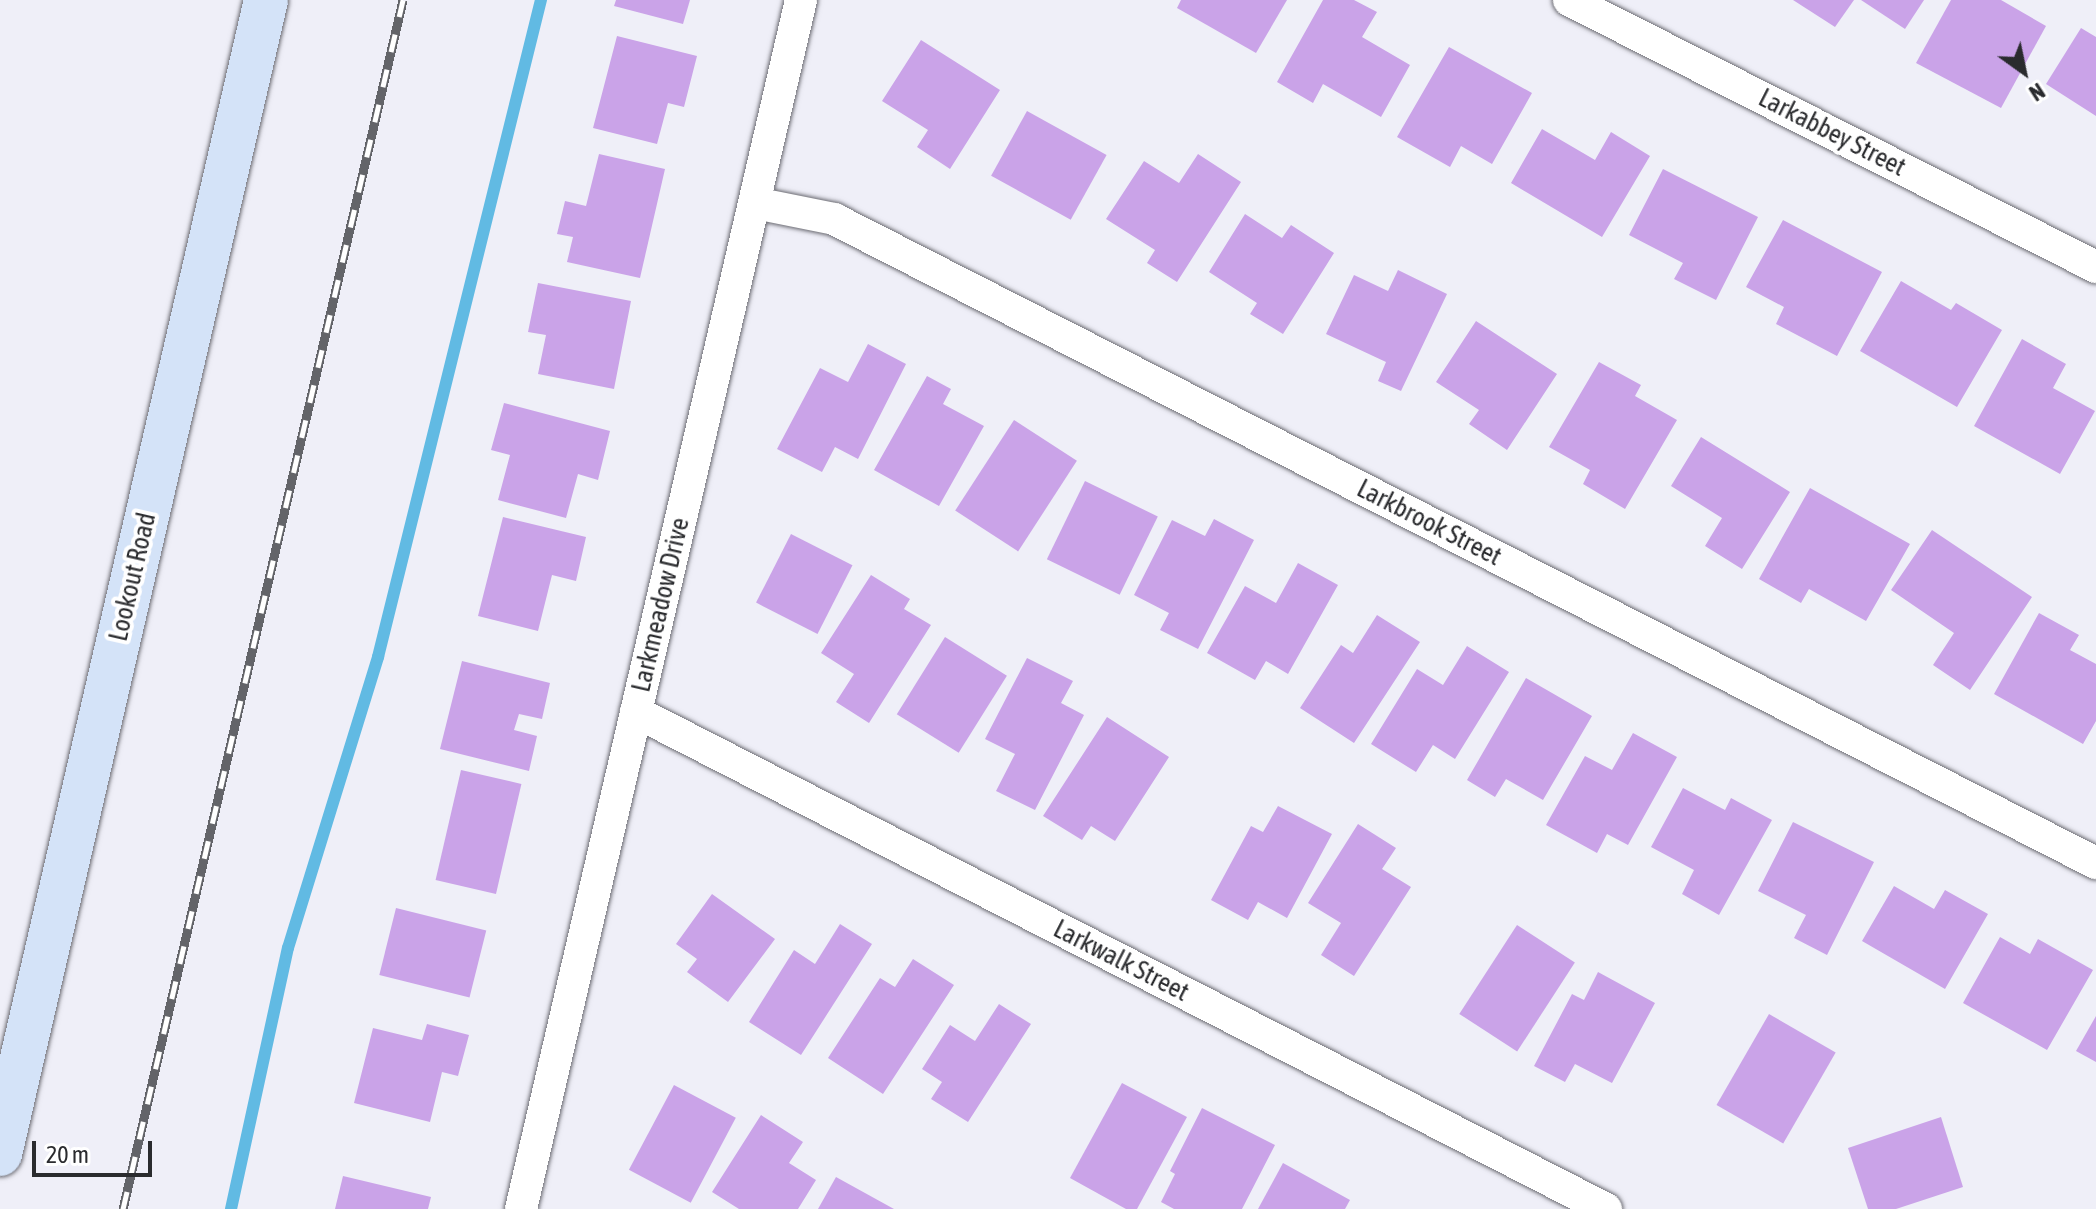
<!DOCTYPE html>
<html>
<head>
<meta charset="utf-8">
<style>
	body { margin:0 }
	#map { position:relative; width:2096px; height:1209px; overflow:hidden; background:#efeff8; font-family:"Asap Condensed",sans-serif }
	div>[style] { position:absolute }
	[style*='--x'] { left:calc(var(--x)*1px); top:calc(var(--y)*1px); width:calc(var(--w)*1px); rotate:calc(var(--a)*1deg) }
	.stream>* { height:12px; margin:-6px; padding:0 6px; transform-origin:6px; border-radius:6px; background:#61bae3 }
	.building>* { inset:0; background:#caa3e8; transform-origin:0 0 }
	.roads { filter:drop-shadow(0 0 2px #6c6c73) drop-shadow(0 0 2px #6c6c73) }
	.street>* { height:32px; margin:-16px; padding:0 16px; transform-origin:16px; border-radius:16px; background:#fff }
	.secondary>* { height:44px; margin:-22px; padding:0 22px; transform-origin:22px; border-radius:22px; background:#d4e3f8 }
	.rail>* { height:9px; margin-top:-4.5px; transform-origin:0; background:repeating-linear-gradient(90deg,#fff 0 18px,#636469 0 36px); box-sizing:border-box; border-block:2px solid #636469 }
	span { translate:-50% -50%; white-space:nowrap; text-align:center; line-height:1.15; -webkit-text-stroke:8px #fff; paint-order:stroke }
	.street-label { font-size:26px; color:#2a2b2e }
	.north { position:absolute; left:1984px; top:32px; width:80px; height:80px; -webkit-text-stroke:6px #fff; paint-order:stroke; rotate:147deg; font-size:22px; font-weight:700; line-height:32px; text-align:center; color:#2a2b2e }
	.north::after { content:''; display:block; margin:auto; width:28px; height:36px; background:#2a2b2e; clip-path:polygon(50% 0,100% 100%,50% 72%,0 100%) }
	.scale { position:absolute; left:32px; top:1141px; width:120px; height:36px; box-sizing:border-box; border:4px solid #2a2b2e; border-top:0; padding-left:10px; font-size:24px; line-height:28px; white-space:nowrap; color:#2a2b2e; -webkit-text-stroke:6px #fff; paint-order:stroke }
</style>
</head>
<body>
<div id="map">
	<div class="stream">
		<i style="--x:231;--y:1209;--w:267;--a:-77.7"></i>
		<i style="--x:288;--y:948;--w:305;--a:-72.8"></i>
		<i style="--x:378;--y:657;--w:677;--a:-76.07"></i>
	</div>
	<div class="building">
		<i style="clip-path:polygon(616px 0,690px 0,683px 24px,614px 6px)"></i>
		<i style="clip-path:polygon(1181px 0,1287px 0,1256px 53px,1177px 8px)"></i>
		<i style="clip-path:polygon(1323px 0,1354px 0,1377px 12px,1362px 37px,1410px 65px,1381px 117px,1323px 84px,1313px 103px,1277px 82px)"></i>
		<i style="clip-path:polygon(1793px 0,1854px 0,1835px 27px)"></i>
		<i style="clip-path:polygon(1861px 0,1924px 0,1905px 29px)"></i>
		<i style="clip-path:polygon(1951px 0,2001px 0,2046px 26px,2001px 108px,1916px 63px)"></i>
		<i style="clip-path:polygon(2081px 28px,2096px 37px,2096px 116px,2046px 84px)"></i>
		<i style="clip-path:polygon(617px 36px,697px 56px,684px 107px,668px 103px,657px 144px,593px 128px)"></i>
		<i style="clip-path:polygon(921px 40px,1000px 90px,950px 169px,917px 147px,928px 130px,882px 101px)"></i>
		<i style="clip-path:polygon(1449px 47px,1532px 93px,1492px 164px,1461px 146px,1450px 167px,1397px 137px)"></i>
		<i style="left:1027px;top:111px;width:91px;height:74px;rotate:29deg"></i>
		<i style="clip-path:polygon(1542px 129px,1595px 160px,1611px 132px,1650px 156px,1602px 237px,1511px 183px)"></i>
		<i style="clip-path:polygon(599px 154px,665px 169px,640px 278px,567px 262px,573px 237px,557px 234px,565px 201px,586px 206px)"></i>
		<i style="clip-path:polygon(1198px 154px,1241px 182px,1177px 282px,1147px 263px,1155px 250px,1106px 219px,1144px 161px,1179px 183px)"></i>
		<i style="clip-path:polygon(1663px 169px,1758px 217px,1716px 300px,1674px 279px,1683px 263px,1629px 235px)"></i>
		<i style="clip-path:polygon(1245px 214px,1282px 238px,1291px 225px,1334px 253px,1283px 334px,1250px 314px,1257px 303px,1209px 272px)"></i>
		<i style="clip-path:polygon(1783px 220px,1882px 272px,1837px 356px,1776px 324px,1784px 307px,1746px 287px)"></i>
		<i style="clip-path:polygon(1398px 270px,1447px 294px,1401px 391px,1378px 381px,1386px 362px,1326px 334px,1354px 275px,1388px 291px)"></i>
		<i style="clip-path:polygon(1901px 281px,1951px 310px,1956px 303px,2002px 330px,1957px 407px,1860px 351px)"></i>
		<i style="clip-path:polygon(538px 283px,631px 301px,614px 389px,538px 374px,546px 335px,528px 332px)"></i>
		<i style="clip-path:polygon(1476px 321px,1557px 374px,1507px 450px,1469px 424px,1479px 410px,1436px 382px)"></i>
		<i style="clip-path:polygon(2022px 339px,2066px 364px,2053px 388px,2095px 411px,2060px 474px,1974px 426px)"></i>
		<i style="clip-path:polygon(868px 344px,906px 364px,858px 459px,835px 447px,822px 472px,777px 449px,820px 368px,848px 382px)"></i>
		<i style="clip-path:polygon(1599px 362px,1641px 385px,1635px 396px,1677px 420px,1625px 509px,1583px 484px,1590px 470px,1549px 447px)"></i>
		<i style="clip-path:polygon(927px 376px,951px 389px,943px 404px,984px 426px,939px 506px,874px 470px)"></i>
		<i style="clip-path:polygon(504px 403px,610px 431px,598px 480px,578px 474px,566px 518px,498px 500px,510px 455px,491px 450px)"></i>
		<i style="left:1014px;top:420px;width:75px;height:108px;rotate:33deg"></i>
		<i style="clip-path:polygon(1701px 437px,1790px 492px,1742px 569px,1705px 546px,1722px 518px,1671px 486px)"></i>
		<i style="left:1085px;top:481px;width:81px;height:87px;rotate:26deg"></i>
		<i style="clip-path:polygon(1810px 488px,1910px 544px,1866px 621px,1809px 589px,1801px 603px,1759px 579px)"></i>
		<i style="clip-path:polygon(503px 517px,586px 537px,576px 581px,552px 575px,538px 631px,478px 616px)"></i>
		<i style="clip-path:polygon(1214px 519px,1254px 540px,1198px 649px,1160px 630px,1169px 613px,1134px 595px,1172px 520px,1205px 536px)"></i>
		<i style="clip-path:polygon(1932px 530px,2032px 597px,1970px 690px,1933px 665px,1954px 633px,1891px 590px)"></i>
		<i style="left:791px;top:534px;width:69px;height:77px;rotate:27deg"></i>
		<i style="clip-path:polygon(1298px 563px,1338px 585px,1288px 674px,1266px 661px,1255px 680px,1207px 653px,1245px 586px,1276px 603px)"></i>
		<i style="clip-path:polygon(871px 575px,910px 599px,904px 609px,931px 625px,869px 723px,836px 702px,854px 674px,821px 653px)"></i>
		<i style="clip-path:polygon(2039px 613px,2079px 635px,2070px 650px,2096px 664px,2096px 721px,2083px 744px,1994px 694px)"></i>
		<i style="clip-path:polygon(1377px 615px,1420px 642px,1354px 743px,1300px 708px,1341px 645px,1353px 653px)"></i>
		<i style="left:945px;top:637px;width:73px;height:91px;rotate:32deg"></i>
		<i style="clip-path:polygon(1467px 646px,1509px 672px,1455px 759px,1433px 745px,1416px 772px,1371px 744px,1417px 669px,1443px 685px)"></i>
		<i style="clip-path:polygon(1027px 658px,1073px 681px,1061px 703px,1084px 715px,1035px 810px,996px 791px,1015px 754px,985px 739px)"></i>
		<i style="clip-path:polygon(462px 661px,550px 683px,542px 719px,519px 714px,514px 730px,537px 736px,529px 771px,440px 749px)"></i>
		<i style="clip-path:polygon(1526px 678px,1592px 716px,1543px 800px,1506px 779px,1495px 797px,1467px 780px)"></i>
		<i style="clip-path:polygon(1107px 717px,1169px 757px,1115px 841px,1091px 826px,1082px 840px,1043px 816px)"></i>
		<i style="clip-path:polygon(1633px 733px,1677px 757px,1628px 845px,1607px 834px,1597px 853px,1546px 825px,1585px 756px,1612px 770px)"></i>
		<i style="left:461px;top:770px;width:62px;height:113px;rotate:13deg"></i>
		<i style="clip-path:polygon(1683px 788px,1725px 810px,1731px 798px,1772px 820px,1719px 915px,1682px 894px,1694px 870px,1651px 847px)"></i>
		<i style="clip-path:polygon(1278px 806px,1332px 834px,1287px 918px,1258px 902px,1248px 920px,1211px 900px,1251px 826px,1263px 832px)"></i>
		<i style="clip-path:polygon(1793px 822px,1874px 862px,1827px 955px,1794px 938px,1806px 915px,1758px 891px)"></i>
		<i style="clip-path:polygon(1358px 824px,1396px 848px,1382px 869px,1411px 887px,1354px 976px,1321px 955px,1341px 923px,1308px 903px)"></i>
		<i style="clip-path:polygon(1894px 886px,1934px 909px,1945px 890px,1988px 914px,1945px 989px,1862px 941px)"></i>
		<i style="clip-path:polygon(712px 894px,775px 939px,728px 1002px,687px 972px,697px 959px,676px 944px)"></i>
		<i style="left:396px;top:908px;width:93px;height:69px;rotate:14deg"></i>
		<i style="clip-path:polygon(840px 924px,872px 944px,801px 1055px,749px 1022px,794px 950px,815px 964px)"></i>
		<i style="left:1517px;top:925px;width:69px;height:106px;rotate:33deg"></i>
		<i style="clip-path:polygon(2000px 937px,2030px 954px,2038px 939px,2093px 970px,2047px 1050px,1963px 1003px)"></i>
		<i style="clip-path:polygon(913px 959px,954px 985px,883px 1094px,828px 1058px,880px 978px,895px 987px)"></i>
		<i style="clip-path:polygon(1598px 972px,1655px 1003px,1612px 1083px,1575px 1064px,1565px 1082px,1534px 1066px,1572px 994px,1584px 1000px)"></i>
		<i style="clip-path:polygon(999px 1004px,1031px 1024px,968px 1122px,931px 1099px,942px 1082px,922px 1069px,950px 1025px,975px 1041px)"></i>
		<i style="left:1769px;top:1014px;width:77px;height:105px;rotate:30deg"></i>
		<i style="clip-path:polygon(2096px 1016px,2096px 1062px,2076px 1051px)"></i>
		<i style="clip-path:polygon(427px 1024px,469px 1035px,458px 1076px,442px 1072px,430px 1122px,354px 1103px,373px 1028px,422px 1040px)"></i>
		<i style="clip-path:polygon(1122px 1083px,1187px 1117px,1137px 1209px,1126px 1209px,1070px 1178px)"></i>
		<i style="left:674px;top:1085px;width:70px;height:96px;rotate:28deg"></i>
		<i style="clip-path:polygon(1202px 1108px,1275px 1145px,1242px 1209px,1174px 1209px,1161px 1202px,1175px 1174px,1170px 1171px)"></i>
		<i style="clip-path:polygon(761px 1115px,803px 1142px,789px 1163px,816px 1180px,798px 1209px,739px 1209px,712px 1192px)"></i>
		<i style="clip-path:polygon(1941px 1117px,1963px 1187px,1896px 1209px,1868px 1209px,1848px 1148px)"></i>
		<i style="clip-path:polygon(1283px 1163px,1350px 1200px,1345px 1209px,1258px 1209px)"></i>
		<i style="clip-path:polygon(343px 1176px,431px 1197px,428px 1209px,335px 1209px)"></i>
		<i style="clip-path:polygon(836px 1177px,894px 1209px,818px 1209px)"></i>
	</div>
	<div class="roads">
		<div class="street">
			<i style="--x:1569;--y:0;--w:591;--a:26.87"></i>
			<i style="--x:755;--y:203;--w:81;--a:11.4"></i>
			<i style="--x:834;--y:219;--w:1417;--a:27.04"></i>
			<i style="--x:636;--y:712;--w:1090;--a:27.13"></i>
			<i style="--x:521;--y:1209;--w:1241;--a:-76.96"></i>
		</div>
		<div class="secondary">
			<i style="--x:0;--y:1154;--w:1184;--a:-77.02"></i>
		</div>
	</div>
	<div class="rail">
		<i style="--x:123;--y:1209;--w:1241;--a:-76.96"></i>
	</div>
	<div class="street-label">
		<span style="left:1832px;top:133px;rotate:27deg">Larkabbey Street</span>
		<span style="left:1429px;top:523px;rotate:27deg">Larkbrook Street</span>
		<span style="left:133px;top:577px;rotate:-77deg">Lookout Road</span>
		<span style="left:661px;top:605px;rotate:-77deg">Larkmeadow Drive</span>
		<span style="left:1121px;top:961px;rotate:27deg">Larkwalk Street</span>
	</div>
	<div class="north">N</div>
	<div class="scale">20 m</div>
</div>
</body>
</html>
